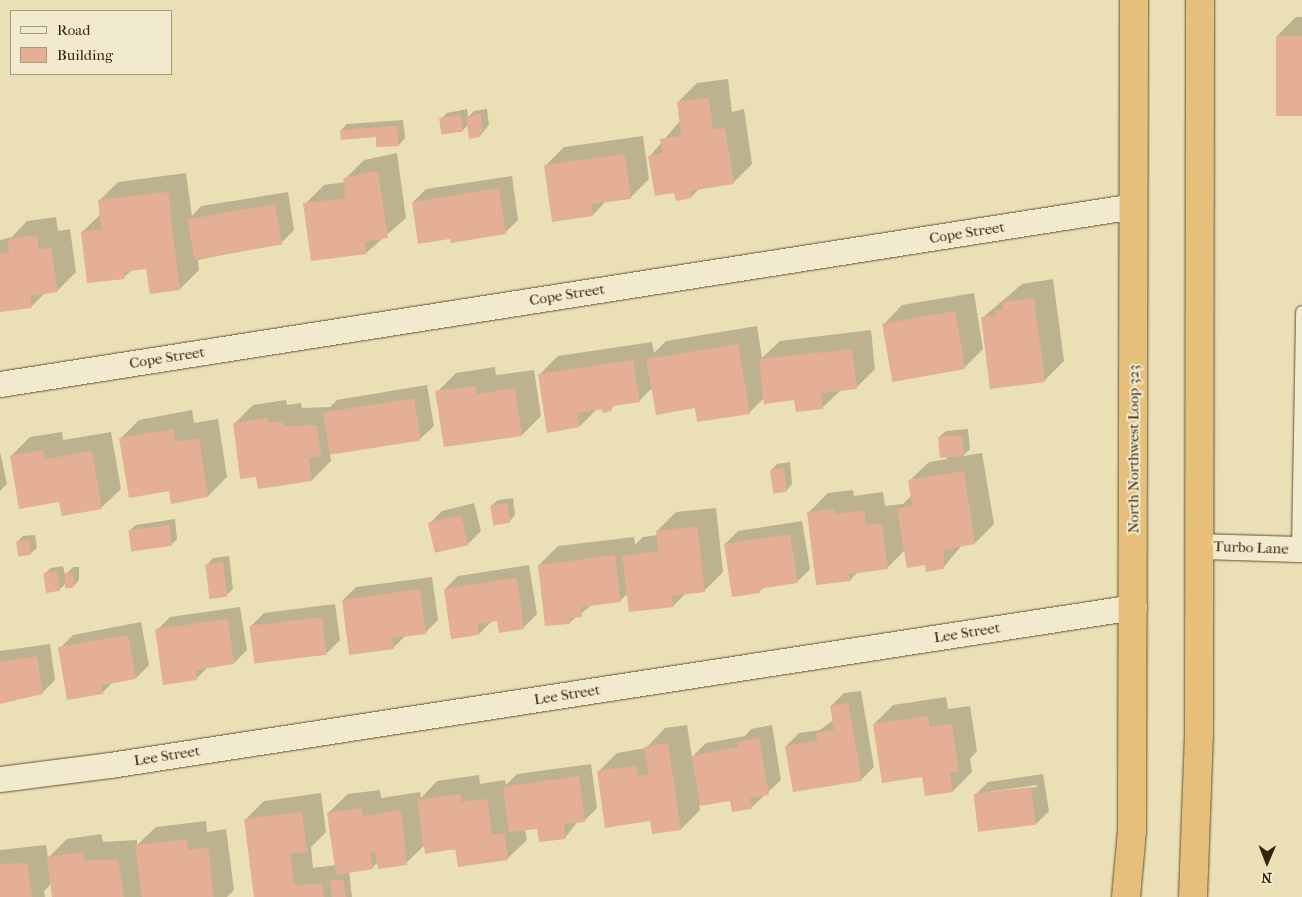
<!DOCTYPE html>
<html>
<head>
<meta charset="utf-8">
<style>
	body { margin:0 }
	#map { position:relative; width:1302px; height:897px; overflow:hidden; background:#ebdfb5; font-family:"IM FELL French Canon",serif }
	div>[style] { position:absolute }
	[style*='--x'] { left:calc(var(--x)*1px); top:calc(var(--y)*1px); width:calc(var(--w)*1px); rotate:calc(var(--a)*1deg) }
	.shadow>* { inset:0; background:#0003 }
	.building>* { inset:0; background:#e5af95; transform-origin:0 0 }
	.roads { filter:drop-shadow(0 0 1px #625236) drop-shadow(0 0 1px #625236) }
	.lane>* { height:12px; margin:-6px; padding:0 6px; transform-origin:6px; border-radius:6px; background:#f2eacf }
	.street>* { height:25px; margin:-12.5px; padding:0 12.5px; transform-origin:12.5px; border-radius:12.5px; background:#f2eacf }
	.highway>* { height:28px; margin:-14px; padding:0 14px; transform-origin:14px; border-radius:14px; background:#e6c07a }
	span { translate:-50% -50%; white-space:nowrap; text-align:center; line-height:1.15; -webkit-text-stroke:4px #f2eacf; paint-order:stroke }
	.street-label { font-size:15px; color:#35230b }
	.legend { position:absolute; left:10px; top:10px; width:162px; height:65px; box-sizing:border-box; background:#f2eacf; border:1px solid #a69a81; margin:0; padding:6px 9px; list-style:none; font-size:15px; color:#35230b }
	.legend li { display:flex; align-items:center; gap:10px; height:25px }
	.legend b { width:25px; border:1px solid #a69a81 }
	.north { position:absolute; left:1242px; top:837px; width:50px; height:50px; -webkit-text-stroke:4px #f2eacf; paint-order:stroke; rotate:181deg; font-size:14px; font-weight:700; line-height:20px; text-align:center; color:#35230b }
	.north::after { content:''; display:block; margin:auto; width:18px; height:22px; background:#35230b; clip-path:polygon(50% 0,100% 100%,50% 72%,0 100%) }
</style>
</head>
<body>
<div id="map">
	<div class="shadow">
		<i style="clip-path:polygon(1296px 17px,1302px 17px,1302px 115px,1277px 36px)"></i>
		<i style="clip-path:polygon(728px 79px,732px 112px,744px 109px,752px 164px,733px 183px,700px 188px,691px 197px,675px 192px,649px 157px,680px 121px,678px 102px,697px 83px)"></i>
		<i style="clip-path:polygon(467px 109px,468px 117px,474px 111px,487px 109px,489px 125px,480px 136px,468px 125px,463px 130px,441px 119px,447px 113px)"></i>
		<i style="clip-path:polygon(403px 120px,405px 138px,399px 145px,377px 136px,341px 130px,347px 124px)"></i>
		<i style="clip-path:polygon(643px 136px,649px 179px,630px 198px,606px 201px,593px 215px,545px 166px,564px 147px)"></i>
		<i style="clip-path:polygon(397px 153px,406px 218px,366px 253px,305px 204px,324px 185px,345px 182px,345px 179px,364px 160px)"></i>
		<i style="clip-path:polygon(186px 173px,192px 216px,201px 206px,288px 192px,294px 230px,281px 243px,198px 260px,199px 270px,180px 289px,147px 268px,132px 270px,124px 277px,82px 232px,101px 214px,99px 201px,118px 182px)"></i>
		<i style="clip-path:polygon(512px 176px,518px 220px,505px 233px,451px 238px,413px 202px,426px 189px)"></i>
		<i style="clip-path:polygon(56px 217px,58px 231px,70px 229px,76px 272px,57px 291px,45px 293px,31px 307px,0 311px,0 240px,12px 237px,27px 221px)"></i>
		<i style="clip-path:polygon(1053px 279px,1064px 361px,1044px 381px,982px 318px,1022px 284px)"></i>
		<i style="clip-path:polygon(974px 293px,983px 349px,964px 368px,883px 325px,902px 305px)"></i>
		<i style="clip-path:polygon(757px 326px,762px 358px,780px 341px,871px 330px,875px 369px,856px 388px,841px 390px,822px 408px,795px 399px,765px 397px,749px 413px,696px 407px,652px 388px,639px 401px,616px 404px,610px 410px,597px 409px,580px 426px,539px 375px,558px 356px,652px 342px,654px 353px,666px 341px)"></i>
		<i style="clip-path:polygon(495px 367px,496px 375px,534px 370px,541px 416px,522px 435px,437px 392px,456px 373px)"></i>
		<i style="clip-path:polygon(427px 385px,434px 426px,420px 439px,330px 454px,331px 461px,312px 480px,257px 476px,234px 424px,253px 405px,286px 400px,287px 405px,301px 403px,302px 408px,330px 407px,337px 400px)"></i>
		<i style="clip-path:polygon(192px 410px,194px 423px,218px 419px,227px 477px,208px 496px,170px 489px,120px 439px,139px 420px)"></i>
		<i style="clip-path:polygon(968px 429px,970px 449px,963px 456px,982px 453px,994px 524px,975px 543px,962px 545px,943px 568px,905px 550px,887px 568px,859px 571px,850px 580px,809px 512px,828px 493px,853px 490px,854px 496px,883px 492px,885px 506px,903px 504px,912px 495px,909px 481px,929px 462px,947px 459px,939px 437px,946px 431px)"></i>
		<i style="clip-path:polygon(62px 432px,63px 440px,111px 432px,121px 489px,101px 508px,60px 501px,11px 456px,30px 437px)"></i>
		<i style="clip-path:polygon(0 452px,7px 484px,0 491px)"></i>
		<i style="clip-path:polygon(790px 462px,792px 484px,786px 491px,771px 470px,777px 464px)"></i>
		<i style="clip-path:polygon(513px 498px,515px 515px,509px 522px,491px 506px,498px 500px)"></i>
		<i style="clip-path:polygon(474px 503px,481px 531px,468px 544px,429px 524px,442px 511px)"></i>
		<i style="clip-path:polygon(716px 508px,723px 572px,704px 591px,686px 593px,673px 606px,628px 593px,620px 601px,593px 604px,569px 623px,539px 565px,558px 546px,634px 537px,635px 545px,643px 537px,658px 535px,657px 531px,676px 512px)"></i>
		<i style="clip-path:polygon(175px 519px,177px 539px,171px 545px,129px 531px,136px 525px)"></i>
		<i style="clip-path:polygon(802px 521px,810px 569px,797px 582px,764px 587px,759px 592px,725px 544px,738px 531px)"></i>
		<i style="clip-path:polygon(35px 535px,37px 548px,30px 554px,17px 542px,23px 536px)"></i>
		<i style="clip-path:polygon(229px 556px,233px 589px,227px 595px,207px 565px,213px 558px)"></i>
		<i style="clip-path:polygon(529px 565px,537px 614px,524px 627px,498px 620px,492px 621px,479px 634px,445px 589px,458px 576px)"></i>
		<i style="clip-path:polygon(63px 566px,65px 575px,73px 567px,79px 567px,79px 580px,73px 587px,67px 582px,60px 589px,47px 591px,44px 574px,51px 568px)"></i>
		<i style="clip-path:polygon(432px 577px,438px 620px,425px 633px,406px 635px,393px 648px,343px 600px,356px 587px)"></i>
		<i style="clip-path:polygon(335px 604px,340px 640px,327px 653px,251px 626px,264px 613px)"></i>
		<i style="clip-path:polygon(240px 607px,247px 650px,234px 663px,208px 667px,197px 678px,157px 630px,170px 617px)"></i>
		<i style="clip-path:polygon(141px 622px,149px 665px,136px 678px,113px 682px,102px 693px,60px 648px,73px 635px)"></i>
		<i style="clip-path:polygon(50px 644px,55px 680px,42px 693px,0 702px,0 651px)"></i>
		<i style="clip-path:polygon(861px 691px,874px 767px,861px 780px,786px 746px,799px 733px,820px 730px,833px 720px,831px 706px,844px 693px)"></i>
		<i style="clip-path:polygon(946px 697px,948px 709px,970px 706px,977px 751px,970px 759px,972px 772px,953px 791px,874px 724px,893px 705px)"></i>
		<i style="clip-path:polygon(687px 725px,692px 757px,706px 743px,745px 736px,751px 729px,772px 725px,781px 780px,751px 808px,731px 799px,699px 805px,700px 810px,681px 829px,651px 820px,598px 772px,617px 753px,646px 748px,665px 728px)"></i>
		<i style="clip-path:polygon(591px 764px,597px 808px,584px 821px,578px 821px,565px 838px,538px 827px,525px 829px,527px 840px,507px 859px,425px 845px,406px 863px,378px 862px,372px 868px,349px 871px,352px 897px,255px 897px,245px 820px,264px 801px,321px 793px,326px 832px,311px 847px,313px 868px,336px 865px,328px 813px,348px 794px,380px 790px,381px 798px,420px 792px,421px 798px,437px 781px,479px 775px,480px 784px,505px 780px,506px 785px,517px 774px)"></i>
		<i style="clip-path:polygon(evenodd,1043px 774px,1049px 811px,1036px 824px,980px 831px,975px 795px,988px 782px,1043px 774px,1037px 785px,1037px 787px,988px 794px,988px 792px,1037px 785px)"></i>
		<i style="clip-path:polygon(206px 821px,207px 832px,226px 829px,234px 890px,227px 897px,53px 897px,52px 883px,44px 891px,45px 897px,0 897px,0 850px,46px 845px,48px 858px,67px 839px,101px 834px,103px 842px,137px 840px,137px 845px,156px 827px)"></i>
	</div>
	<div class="building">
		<i style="left:1276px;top:36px;width:26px;height:80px"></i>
		<i style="clip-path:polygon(709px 97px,713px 130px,725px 128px,734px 184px,690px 191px,692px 198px,676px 201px,674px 193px,655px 196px,648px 156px,663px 153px,660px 139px,681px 136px,677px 102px)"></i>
		<i style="clip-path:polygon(481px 114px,483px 132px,480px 133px,480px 137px,469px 139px,466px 117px)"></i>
		<i style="left:461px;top:115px;width:17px;height:22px;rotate:83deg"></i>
		<i style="clip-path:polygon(397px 126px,399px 146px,376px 147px,376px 137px,341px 140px,340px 130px)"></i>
		<i style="clip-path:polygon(625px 154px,631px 199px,592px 204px,593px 216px,552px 222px,544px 165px)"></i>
		<i style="clip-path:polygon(378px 171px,388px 238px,365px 242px,367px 254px,311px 261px,303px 203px,346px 198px,343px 178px)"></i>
		<i style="clip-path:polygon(499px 188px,506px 234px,451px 243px,450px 239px,418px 244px,412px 202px)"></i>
		<i style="clip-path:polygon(168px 192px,180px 290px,150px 294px,146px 269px,124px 272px,125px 279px,87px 283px,81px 232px,101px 229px,98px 200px)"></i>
		<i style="left:275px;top:204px;width:41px;height:89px;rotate:80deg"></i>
		<i style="clip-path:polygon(37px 235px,39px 250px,51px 248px,58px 292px,30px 296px,32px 308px,0 312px,0 254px,9px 253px,7px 240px)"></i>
		<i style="clip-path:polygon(1034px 298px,1045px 382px,990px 389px,981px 317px,996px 316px,995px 311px,1003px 310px,1002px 302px)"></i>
		<i style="left:955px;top:311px;width:59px;height:74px;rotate:80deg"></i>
		<i style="clip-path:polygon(738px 344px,750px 414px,697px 422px,695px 408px,656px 415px,646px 359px)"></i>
		<i style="clip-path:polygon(852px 349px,857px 389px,821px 393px,823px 409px,796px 412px,794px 400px,764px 404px,759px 359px)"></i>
		<i style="clip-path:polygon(633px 360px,640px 402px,613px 406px,611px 411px,603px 413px,602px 409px,577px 413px,580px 427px,547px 433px,538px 374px)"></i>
		<i style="clip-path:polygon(476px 386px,477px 394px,515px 388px,522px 436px,444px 447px,435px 391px)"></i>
		<i style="left:414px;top:398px;width:43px;height:92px;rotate:81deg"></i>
		<i style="clip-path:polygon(268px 418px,268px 423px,282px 422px,283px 426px,317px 425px,321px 456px,309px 458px,312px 481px,258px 489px,256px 477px,240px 479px,233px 423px)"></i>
		<i style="clip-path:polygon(174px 429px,175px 442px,199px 438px,208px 497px,171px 504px,169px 491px,129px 498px,119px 438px)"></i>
		<i style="left:962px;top:435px;width:21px;height:24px;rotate:85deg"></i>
		<i style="clip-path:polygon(43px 450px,45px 459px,92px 451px,102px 509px,62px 516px,59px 502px,19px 509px,10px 456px)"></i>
		<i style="left:784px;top:468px;width:24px;height:14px;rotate:83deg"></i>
		<i style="clip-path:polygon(964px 471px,975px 544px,944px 550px,944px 569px,926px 572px,925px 565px,907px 568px,897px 509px,912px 506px,908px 480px)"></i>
		<i style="left:507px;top:503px;width:20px;height:17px;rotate:81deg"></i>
		<i style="clip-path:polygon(834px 509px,835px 514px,864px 510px,866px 525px,882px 523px,888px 569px,849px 574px,851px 581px,816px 585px,807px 512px)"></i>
		<i style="left:461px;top:515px;width:31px;height:34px;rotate:77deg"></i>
		<i style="left:169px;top:525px;width:21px;height:41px;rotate:82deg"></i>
		<i style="clip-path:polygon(697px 526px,705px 592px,672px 596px,674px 607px,629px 612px,622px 556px,658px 551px,656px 531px)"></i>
		<i style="clip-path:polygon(790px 534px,798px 583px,759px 589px,760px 593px,732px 597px,724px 544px)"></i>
		<i style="left:29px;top:540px;width:15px;height:13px;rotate:82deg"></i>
		<i style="clip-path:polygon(615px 555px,621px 602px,581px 607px,582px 617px,569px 618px,570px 624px,545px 626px,538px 565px)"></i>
		<i style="left:223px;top:562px;width:35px;height:18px;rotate:83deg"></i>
		<i style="left:57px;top:571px;width:20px;height:14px;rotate:81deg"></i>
		<i style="left:65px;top:573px;width:8px;height:15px"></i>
		<i style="clip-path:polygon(517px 578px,524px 629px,499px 633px,497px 621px,478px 624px,479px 635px,451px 639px,444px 589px)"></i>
		<i style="clip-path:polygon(420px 589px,426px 634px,392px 638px,394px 649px,349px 655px,342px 600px)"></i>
		<i style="left:322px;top:617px;width:38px;height:73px;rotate:83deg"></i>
		<i style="clip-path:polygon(228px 619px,234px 664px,196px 670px,197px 680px,163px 685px,155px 629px)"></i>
		<i style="clip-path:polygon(128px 635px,136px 679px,102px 685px,103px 694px,67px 700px,58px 647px)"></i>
		<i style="clip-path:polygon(37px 656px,43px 694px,0 704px,0 662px)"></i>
		<i style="clip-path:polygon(848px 703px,862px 781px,793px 792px,785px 746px,817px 741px,816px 733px,834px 730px,830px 706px)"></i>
		<i style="clip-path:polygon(928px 716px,930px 727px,952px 724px,959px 772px,950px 773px,953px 792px,925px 796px,922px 777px,882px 783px,873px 724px)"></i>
		<i style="clip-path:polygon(759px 738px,769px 795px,750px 798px,752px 809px,732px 812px,730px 801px,700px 806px,692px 756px,738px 747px,737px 742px)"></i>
		<i style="clip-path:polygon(668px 743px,681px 830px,652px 834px,650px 821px,605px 828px,597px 771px,637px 766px,638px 776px,649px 774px,644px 747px)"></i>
		<i style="clip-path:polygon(579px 776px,585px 822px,564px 824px,566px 839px,539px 842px,537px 829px,509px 832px,503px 787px)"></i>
		<i style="left:1031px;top:787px;width:38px;height:58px;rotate:83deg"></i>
		<i style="clip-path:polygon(461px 794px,462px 802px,487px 799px,492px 835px,504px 833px,508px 860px,458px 867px,455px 849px,425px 854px,417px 800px)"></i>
		<i style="clip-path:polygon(361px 808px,363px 816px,401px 810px,407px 865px,378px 869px,375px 852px,370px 853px,373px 869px,336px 875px,327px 813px)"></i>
		<i style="clip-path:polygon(302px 812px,307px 852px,290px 854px,295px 886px,322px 883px,324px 897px,254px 897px,244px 819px)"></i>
		<i style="clip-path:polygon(187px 839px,188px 850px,208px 848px,214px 897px,142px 897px,135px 845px)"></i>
		<i style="clip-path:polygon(83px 852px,84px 861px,118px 859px,124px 897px,52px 897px,47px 857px)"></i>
		<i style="clip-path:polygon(27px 863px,32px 897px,0 897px,0 864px)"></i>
		<i style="clip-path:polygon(343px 879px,346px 897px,332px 897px,330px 881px)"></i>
	</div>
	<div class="roads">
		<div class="lane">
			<i style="--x:1298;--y:549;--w:237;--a:-89"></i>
		</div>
		<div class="street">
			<i style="--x:0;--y:384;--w:1148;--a:-8.92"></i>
			<i style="--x:1200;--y:546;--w:102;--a:1.7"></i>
			<i style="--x:0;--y:779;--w:111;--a:-7.3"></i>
			<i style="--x:110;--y:765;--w:1036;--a:-8.77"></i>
		</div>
		<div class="highway">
			<i style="--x:1126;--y:897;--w:66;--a:-84.8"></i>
			<i style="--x:1132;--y:831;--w:831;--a:-89.86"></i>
			<i style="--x:1193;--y:897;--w:163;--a:-87.9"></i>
			<i style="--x:1199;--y:734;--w:734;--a:-89.92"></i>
		</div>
	</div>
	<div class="street-label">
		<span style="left:967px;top:233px;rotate:-9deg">Cope Street</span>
		<span style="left:567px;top:295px;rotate:-9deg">Cope Street</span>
		<span style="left:167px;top:358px;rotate:-9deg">Cope Street</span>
		<span style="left:1134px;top:449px;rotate:-90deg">North Northwest Loop 323</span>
		<span style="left:1251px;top:548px;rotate:2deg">Turbo Lane</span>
		<span style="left:967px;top:633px;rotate:-9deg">Lee Street</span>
		<span style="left:567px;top:695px;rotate:-9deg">Lee Street</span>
		<span style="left:167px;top:756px;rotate:-9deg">Lee Street</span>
	</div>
	<ul class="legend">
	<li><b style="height:6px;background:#f2eacf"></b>Road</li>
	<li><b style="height:14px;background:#e5af95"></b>Building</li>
	</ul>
	<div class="north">N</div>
</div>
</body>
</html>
